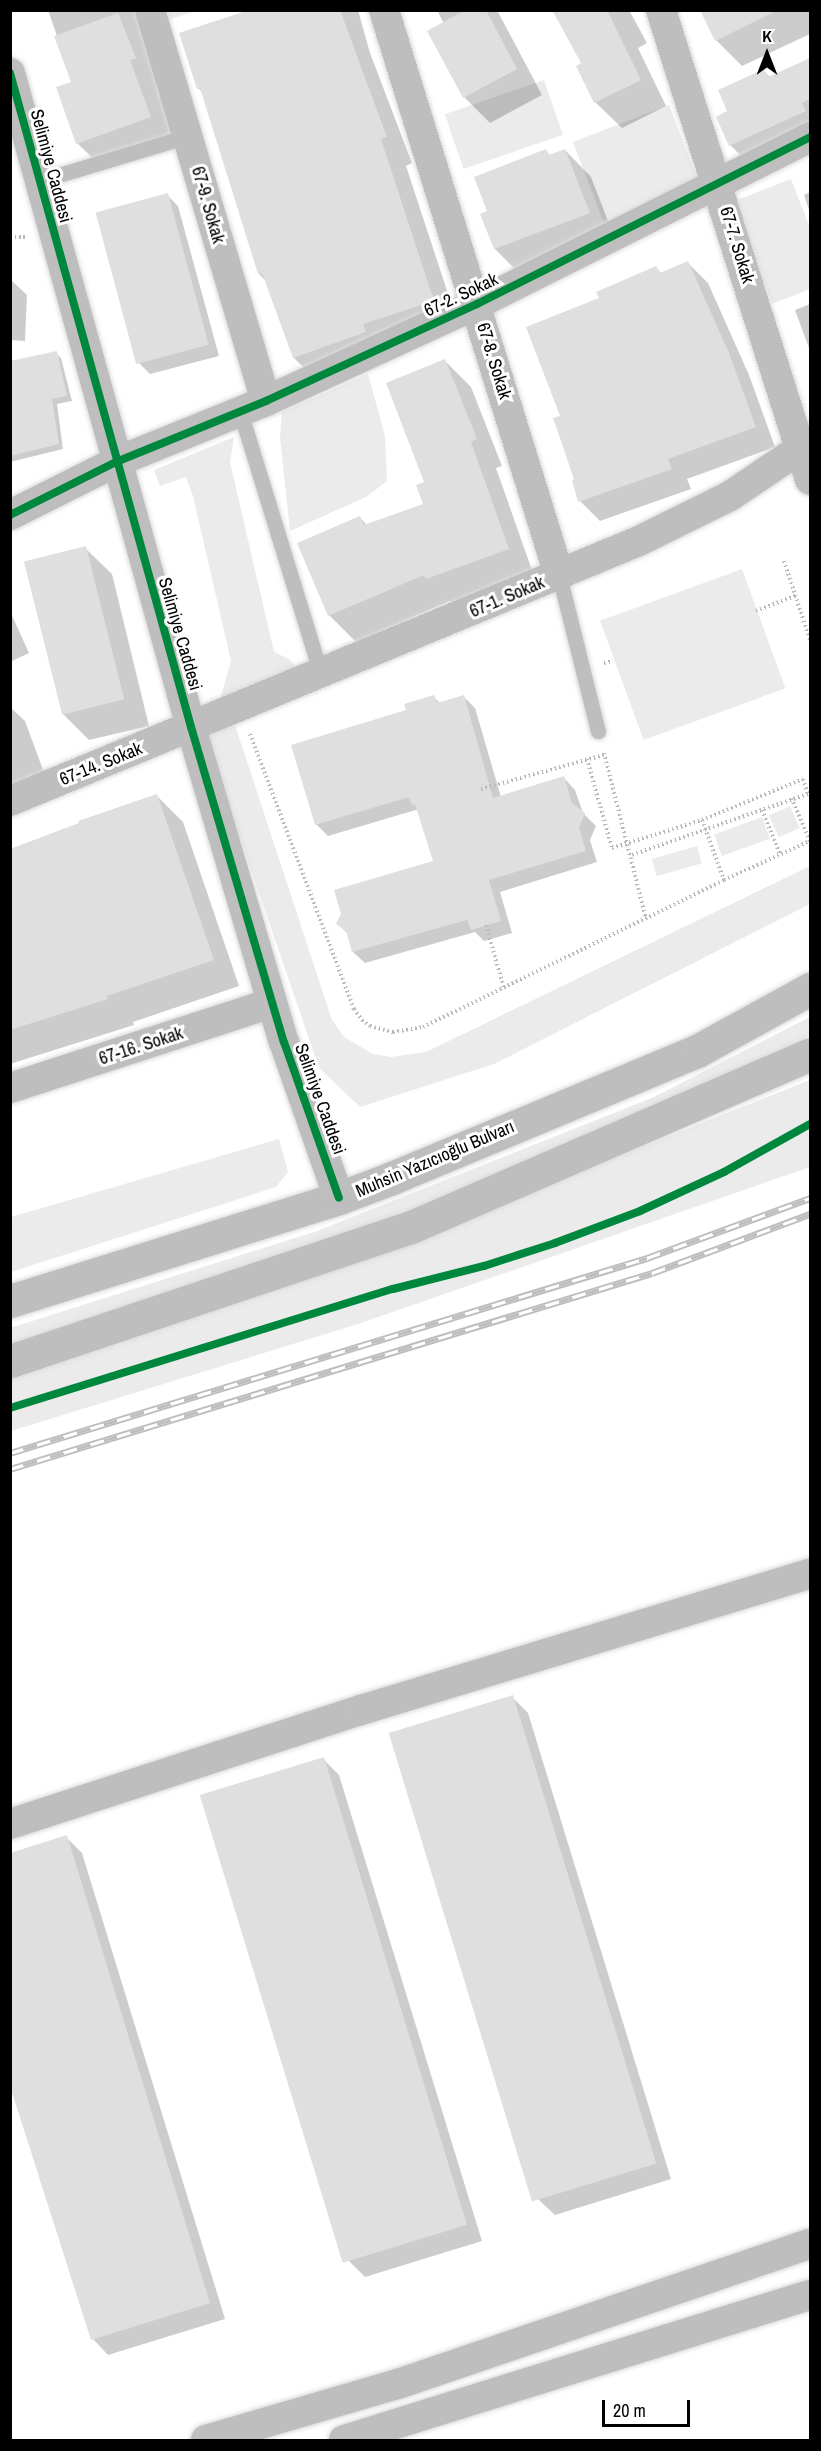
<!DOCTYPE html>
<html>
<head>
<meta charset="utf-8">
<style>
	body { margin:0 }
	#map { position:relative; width:821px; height:2451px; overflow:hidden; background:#fff; font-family:"Archivo Narrow",sans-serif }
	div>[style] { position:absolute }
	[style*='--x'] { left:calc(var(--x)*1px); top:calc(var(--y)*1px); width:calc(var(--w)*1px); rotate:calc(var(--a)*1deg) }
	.green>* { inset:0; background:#ebebeb; transform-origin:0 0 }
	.shadow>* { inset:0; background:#0003 }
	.building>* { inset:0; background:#dfdfdf; transform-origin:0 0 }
	.path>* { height:4px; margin-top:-2px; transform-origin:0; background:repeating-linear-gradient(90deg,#b9b9b9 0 1.5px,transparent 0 4.5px) }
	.roads { filter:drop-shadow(0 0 2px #dbdbdb) drop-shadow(0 0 2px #dbdbdb) }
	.lane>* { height:15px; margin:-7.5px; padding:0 7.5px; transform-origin:7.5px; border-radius:7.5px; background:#bebebe }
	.street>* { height:30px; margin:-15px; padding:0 15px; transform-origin:15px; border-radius:15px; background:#bebebe }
	.primary>* { height:33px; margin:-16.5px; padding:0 16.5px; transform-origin:16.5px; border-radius:16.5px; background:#bebebe }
	.rail>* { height:7px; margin-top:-3.5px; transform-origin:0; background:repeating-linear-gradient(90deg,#fff 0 14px,#bebebe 0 28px); box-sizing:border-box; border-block:2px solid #bebebe }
	.cycleway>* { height:8px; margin:-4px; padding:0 4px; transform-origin:4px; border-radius:4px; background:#00873e }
	span { translate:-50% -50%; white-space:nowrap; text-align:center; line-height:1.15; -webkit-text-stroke:6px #fff; paint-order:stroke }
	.street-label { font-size:18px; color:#000 }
	.frame { position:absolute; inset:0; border:12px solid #000; pointer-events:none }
	.north { position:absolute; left:737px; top:24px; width:60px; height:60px; -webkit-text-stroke:4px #fff; paint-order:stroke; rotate:0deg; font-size:16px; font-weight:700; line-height:24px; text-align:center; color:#000 }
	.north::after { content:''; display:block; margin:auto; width:21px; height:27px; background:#000; clip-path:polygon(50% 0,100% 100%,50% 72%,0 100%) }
	.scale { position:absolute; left:602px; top:2400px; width:88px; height:27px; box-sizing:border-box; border:3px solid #000; border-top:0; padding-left:8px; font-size:18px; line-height:21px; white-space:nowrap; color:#000; -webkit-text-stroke:4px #fff; paint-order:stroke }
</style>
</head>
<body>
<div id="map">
	<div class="green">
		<i style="clip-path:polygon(164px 11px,196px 11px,168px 20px)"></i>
		<i style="left:544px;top:80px;width:58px;height:105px;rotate:71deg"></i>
		<i style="left:669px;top:105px;width:86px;height:103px;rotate:69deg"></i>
		<i style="clip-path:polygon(791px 179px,810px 228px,810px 289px,772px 304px,732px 202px)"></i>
		<i style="clip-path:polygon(368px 374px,385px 436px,387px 481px,366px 497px,290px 531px,280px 438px,282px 412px)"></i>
		<i style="clip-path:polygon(234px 437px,230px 462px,274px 652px,289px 659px,302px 673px,219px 703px,231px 661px,193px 496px,186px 477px,160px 486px,154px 470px)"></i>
		<i style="left:742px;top:569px;width:127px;height:151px;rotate:70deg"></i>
		<i style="clip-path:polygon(235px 725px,332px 1020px,344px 1037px,373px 1054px,391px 1057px,426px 1052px,810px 866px,810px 904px,494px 1064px,360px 1107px,319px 1068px,205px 735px)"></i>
		<i style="left:790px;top:806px;width:24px;height:23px;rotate:66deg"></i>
		<i style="left:762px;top:817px;width:23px;height:51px;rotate:70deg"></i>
		<i style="left:697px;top:846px;width:18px;height:47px;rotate:74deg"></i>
		<i style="clip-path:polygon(810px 1017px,810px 1035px,753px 1068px,485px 1187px,11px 1348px,10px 1328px,317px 1231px,654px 1097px)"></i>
		<i style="clip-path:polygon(810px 1080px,810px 1167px,358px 1324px,11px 1431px,10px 1377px,346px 1265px)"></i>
		<i style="clip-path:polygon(279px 1139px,288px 1172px,276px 1187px,11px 1272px,11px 1217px)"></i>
	</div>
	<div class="shadow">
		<i style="clip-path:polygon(48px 10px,135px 10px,161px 85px,156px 86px,177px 143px,104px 169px,77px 143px,73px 83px)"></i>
		<i style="clip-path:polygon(254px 10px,358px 10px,370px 53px,412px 163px,406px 166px,459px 327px,320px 384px,294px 358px,266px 281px,259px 274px,203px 93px,198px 88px)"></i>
		<i style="clip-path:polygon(437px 10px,502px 10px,498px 12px,542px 95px,490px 123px,464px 97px,444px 24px)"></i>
		<i style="clip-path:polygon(554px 10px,629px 10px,647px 43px,638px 48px,666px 106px,622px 128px,595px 102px,583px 64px)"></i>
		<i style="clip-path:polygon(701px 10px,810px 10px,810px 34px,742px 66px,716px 40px)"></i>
		<i style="clip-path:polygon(810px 60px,810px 147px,757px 171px,730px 145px,729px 112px,764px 71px,771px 78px)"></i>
		<i style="clip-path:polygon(565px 150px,591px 177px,615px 239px,521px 275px,495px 249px,489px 211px,546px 151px,551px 156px)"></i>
		<i style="clip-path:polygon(810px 192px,810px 213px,804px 195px)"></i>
		<i style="clip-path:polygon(167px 195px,178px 206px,219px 356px,150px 374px,139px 363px)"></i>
		<i style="clip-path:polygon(688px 263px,708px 283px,749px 375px,775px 447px,687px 479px,691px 489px,600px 521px,580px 501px,562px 417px,601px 299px,656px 268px,662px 274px)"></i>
		<i style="clip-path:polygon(10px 279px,27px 295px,25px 341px,10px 340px)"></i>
		<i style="clip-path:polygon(810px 304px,810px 351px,795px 310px)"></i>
		<i style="clip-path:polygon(56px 353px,61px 358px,72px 401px,57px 404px,63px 449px,10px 462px,10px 362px)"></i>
		<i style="clip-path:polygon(445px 361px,471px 387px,502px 466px,496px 468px,534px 576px,453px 604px,450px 601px,356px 642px,329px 615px,360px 518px,367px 525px,425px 505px)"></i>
		<i style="clip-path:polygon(85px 548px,112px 574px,149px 726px,89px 740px,63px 714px)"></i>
		<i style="clip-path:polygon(10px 611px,29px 653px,10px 662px)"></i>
		<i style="clip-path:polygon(463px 696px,475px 708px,501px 797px,564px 778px,575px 790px,583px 813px,596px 826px,590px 840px,597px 862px,500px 892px,512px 933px,484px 941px,475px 932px,365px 963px,353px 952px,349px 935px,338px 924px,434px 862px,419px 809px,328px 836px,316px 824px,407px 711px,434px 697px,440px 703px)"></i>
		<i style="clip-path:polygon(10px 707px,25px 721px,49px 786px,10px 800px)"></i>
		<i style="clip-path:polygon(157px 796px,183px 822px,239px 986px,133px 1022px,134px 1025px,10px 1064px,10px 850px)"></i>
		<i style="clip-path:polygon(512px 1697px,528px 1713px,671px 2179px,555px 2215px,539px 2200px)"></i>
		<i style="clip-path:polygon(323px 1759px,339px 1775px,482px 2241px,365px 2277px,349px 2261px)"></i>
		<i style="clip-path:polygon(66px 1837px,82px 1853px,225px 2319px,108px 2355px,93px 2339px)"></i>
	</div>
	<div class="building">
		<i style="clip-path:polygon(249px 10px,340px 10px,387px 137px,381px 139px,434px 301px,363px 324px,366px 332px,293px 358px,262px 273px,258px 274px,200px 88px,197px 89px,179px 33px)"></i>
		<i style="clip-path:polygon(465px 10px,486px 10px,517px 69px,463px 98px,427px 31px)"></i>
		<i style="clip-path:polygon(552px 10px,607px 10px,641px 80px,594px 103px,576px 66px,581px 63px)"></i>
		<i style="clip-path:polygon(700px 10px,778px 10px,715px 41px)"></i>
		<i style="clip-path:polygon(118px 13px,136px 58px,130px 60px,151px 117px,76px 144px,56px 87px,71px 82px,54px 36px)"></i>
		<i style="clip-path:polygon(810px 58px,810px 99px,802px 103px,806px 111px,729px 146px,716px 117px,727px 111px,718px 90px,764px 69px,768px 77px)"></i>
		<i style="clip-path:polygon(546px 149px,549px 155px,565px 149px,590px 213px,494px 249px,480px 214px,487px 211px,474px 177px)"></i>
		<i style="left:168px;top:193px;width:157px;height:75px;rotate:75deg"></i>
		<i style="clip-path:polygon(688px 261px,729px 353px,756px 427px,668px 459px,672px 469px,578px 502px,572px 480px,574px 479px,553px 418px,560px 416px,526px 327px,599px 298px,596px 292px,656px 266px,660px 273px)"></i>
		<i style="clip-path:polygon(57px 351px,67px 396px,52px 399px,59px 444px,10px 456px,10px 361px)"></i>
		<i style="clip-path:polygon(445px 359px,477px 439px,471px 442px,509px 549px,426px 579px,424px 575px,328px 616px,297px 543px,360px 516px,364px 525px,423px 504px,416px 485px,424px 482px,386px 383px)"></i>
		<i style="left:86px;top:546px;width:158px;height:64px;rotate:76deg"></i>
		<i style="clip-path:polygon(434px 695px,437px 703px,464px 695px,493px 798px,564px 776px,572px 803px,585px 813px,579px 827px,586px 851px,489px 880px,501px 921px,471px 930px,467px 920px,352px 952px,346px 931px,336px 924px,341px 914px,334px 890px,433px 861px,415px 804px,412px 805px,409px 797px,315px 825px,291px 745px,406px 710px,404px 704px)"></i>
		<i style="clip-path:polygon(157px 794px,214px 960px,107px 996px,108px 999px,10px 1030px,10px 849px,79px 823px,78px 821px)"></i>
		<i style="left:513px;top:1695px;width:490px;height:130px;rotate:73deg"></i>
		<i style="left:324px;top:1757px;width:489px;height:130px;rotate:73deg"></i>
		<i style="clip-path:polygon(67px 1835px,210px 2303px,91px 2340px,10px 2086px,10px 1853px)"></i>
	</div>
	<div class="path">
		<i style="--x:10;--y:237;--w:15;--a:0"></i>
		<i style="--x:784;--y:561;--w:83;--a:71.8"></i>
		<i style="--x:756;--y:611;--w:42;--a:-21"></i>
		<i style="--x:604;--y:663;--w:9;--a:-13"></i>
		<i style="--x:250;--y:734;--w:294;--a:69.3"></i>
		<i style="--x:354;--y:1009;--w:14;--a:54"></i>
		<i style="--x:362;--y:1020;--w:10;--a:37"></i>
		<i style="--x:370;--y:1026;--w:24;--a:15"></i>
		<i style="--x:393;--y:1032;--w:30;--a:-9"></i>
		<i style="--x:423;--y:1027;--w:335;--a:-26"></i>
		<i style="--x:724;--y:880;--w:94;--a:-24.4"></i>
		<i style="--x:810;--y:841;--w:46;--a:-113.2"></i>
		<i style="--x:604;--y:753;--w:171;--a:75.8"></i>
		<i style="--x:587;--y:759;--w:92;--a:74.3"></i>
		<i style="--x:612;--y:848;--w:94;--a:-17.3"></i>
		<i style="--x:702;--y:820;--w:109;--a:-22.1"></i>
		<i style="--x:803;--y:779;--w:16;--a:72"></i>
		<i style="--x:808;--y:794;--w:186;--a:160.9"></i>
		<i style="--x:481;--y:789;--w:128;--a:-15.5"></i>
		<i style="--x:762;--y:810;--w:48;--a:67.8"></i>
		<i style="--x:702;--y:820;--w:64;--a:69.9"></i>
		<i style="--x:486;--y:925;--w:66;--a:74.1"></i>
	</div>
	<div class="roads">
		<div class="lane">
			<i style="--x:39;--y:181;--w:156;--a:-16.8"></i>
			<i style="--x:240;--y:411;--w:275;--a:72.9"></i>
			<i style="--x:559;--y:575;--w:161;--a:76"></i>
		</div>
		<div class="street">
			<i style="--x:150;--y:10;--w:408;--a:73.5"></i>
			<i style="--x:384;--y:10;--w:591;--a:72.79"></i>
			<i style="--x:661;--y:10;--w:493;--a:72.4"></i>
			<i style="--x:10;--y:73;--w:679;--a:74.53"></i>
			<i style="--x:191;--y:727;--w:328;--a:73.6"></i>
			<i style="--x:284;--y:1042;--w:165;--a:70.6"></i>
			<i style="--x:10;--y:515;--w:119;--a:-26.6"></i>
			<i style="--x:116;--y:462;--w:162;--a:-22.1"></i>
			<i style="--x:266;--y:401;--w:232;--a:-24.7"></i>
			<i style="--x:477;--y:304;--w:373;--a:-26.6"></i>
			<i style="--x:10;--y:801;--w:681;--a:-22.46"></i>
			<i style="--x:639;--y:541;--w:102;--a:-26.3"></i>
			<i style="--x:730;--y:496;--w:97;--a:-34"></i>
			<i style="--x:10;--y:1088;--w:274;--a:-18"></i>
			<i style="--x:10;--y:1824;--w:369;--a:-18"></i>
			<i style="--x:361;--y:1710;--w:469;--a:-16.9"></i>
			<i style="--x:206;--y:2440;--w:200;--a:-16.3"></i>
			<i style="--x:398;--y:2384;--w:435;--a:-18.8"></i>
			<i style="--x:344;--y:2440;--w:488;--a:-17.3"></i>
		</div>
		<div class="primary">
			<i style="--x:10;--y:1301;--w:345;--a:-17.4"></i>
			<i style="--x:339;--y:1198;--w:57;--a:-20.7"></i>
			<i style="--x:392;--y:1178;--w:330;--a:-22.6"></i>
			<i style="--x:697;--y:1051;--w:129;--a:-28.8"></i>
			<i style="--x:10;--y:1361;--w:423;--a:-18.5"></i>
			<i style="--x:411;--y:1227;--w:435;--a:-23.4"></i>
		</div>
	</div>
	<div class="rail">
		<i style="--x:10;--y:1453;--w:666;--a:-17.02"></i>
		<i style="--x:647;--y:1258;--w:174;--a:-20.2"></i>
		<i style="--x:10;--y:1469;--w:671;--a:-16.98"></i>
		<i style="--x:652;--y:1273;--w:169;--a:-20.5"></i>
	</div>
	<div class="cycleway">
		<i style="--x:10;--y:73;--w:679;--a:74.53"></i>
		<i style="--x:191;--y:727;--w:328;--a:73.6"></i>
		<i style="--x:284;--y:1042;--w:165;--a:70.6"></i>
		<i style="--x:10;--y:515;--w:119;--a:-26.6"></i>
		<i style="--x:116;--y:462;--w:162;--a:-22.1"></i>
		<i style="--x:266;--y:401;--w:232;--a:-24.7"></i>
		<i style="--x:477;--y:304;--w:373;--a:-26.6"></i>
		<i style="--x:10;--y:1408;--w:401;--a:-17.3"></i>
		<i style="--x:393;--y:1289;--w:94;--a:-14.2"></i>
		<i style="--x:484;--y:1266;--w:75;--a:-17.9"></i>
		<i style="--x:555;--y:1243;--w:91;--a:-20.6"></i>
		<i style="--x:640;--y:1211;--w:93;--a:-24.9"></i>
		<i style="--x:724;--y:1172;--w:98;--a:-29.2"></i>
	</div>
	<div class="street-label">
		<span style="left:51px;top:166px;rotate:75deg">Selimiye Caddesi</span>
		<span style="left:208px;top:205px;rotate:74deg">67-9. Sokak</span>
		<span style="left:737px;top:245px;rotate:73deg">67-7. Sokak</span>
		<span style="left:461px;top:295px;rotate:-25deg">67-2. Sokak</span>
		<span style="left:494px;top:361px;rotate:73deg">67-8. Sokak</span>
		<span style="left:507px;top:597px;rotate:-23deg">67-1. Sokak</span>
		<span style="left:180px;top:634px;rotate:74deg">Selimiye Caddesi</span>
		<span style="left:101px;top:764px;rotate:-22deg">67-14. Sokak</span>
		<span style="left:141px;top:1046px;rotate:-18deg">67-16. Sokak</span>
		<span style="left:320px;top:1099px;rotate:70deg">Selimiye Caddesi</span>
		<span style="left:435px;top:1159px;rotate:-23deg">Muhsin Yazıcıoğlu Bulvarı</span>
	</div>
	<div class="frame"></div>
	<div class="north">K</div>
	<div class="scale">20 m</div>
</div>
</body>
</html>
